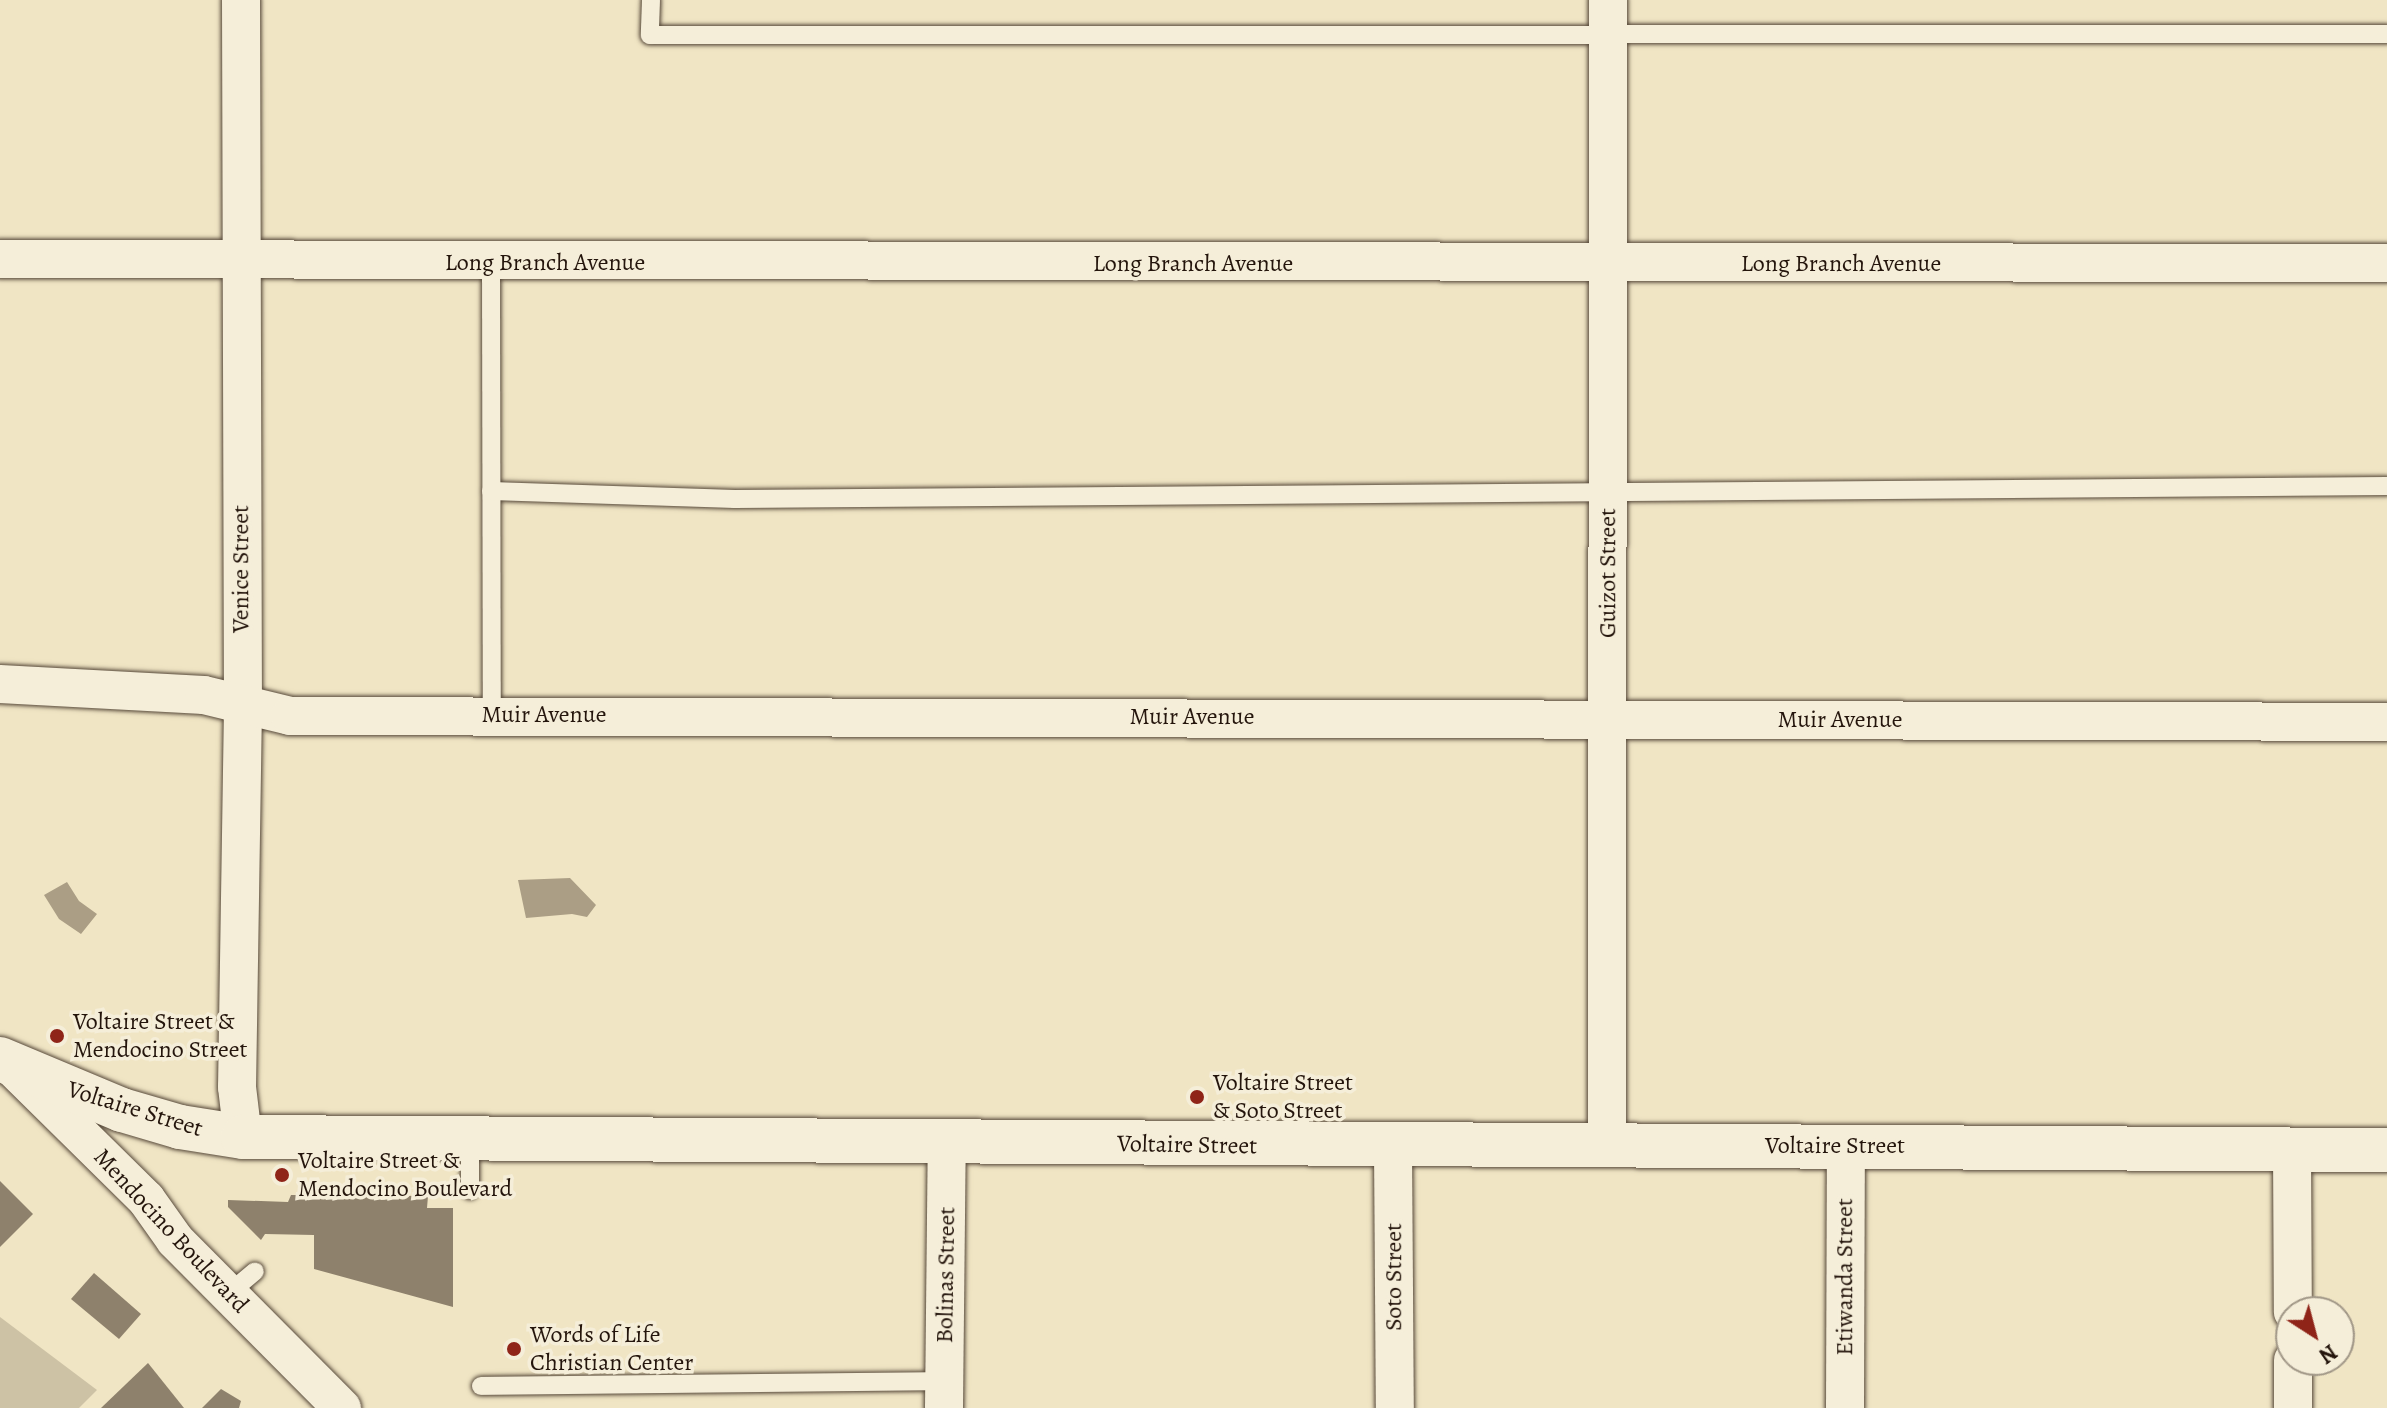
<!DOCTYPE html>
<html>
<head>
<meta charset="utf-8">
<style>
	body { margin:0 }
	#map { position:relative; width:2387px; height:1408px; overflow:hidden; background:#f0e5c4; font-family:Alegreya,serif }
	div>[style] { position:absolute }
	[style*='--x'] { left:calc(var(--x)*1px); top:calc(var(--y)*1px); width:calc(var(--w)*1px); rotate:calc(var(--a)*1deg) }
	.green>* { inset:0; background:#cdc2a5 }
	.water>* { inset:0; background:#ab9e85 }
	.building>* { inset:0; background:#8e816c }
	.roads { filter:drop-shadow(0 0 2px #57493a) drop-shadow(0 0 2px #57493a) }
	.lane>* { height:18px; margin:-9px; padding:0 9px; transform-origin:9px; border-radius:9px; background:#f5eed9 }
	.street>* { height:38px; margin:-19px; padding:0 19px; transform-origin:19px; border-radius:19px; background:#f5eed9 }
	.secondary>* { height:44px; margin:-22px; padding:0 22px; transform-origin:22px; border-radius:22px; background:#f5eed9 }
	.dots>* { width:22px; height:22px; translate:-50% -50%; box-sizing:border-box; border:4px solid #f5eed9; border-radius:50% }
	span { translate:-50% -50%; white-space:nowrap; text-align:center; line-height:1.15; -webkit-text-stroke:7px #f5eed9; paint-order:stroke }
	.street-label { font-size:24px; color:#24150c }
	.poi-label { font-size:24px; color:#24150c }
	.left { translate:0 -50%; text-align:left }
	.north { position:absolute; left:2275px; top:1296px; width:80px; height:80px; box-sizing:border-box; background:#f5eed9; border:2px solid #a19787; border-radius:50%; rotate:144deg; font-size:22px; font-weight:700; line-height:32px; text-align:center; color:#24150c }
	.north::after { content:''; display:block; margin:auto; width:28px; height:36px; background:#8f2418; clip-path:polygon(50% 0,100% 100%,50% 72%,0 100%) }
</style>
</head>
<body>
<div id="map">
	<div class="green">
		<i style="clip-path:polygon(0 1317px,97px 1390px,79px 1408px,0 1408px)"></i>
	</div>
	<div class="water">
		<i style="clip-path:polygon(570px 878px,596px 905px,587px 917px,572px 914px,526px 918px,518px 880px)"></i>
		<i style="clip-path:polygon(67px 882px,79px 901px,97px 914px,81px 934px,59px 919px,44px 895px)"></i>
	</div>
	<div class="building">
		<i style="clip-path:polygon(0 1181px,33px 1214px,0 1247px)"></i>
		<i style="clip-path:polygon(291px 1195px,428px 1196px,427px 1208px,453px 1208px,453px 1307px,314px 1269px,314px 1235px,265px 1234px,261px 1240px,228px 1207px,228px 1200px,288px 1202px)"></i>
		<i style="clip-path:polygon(94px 1273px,141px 1314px,119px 1339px,71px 1299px)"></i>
		<i style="clip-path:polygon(148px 1363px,184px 1408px,101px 1408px)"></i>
		<i style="clip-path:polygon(221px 1389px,241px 1401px,239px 1408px,202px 1408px)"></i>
	</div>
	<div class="roads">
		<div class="lane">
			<i style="--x:651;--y:0;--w:35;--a:92"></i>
			<i style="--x:650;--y:35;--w:1737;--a:-0.03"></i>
			<i style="--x:491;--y:262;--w:453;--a:89.9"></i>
			<i style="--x:491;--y:491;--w:244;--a:1.9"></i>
			<i style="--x:735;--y:499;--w:1652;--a:-0.45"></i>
			<i style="--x:470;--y:1138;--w:52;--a:90"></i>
			<i style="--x:228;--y:1294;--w:35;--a:-40"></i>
			<i style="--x:481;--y:1386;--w:463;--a:-0.6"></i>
		</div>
		<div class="street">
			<i style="--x:241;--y:0;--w:707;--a:89.84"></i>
			<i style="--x:243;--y:707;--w:380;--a:90.9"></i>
			<i style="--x:237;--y:1087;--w:50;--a:83.2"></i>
			<i style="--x:0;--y:259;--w:2387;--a:0.1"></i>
			<i style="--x:0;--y:684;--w:204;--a:3.1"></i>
			<i style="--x:204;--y:695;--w:89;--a:13.7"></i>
			<i style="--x:290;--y:716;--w:2097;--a:0.16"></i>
			<i style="--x:13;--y:1068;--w:187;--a:44.6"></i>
			<i style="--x:146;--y:1199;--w:50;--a:54.7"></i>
			<i style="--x:175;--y:1240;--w:237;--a:45.2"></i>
			<i style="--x:1607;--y:1146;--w:1146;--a:-89.95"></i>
			<i style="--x:1393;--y:1147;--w:261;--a:89.6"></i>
			<i style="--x:2292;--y:1148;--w:164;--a:89.7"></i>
			<i style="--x:2293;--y:1360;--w:48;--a:90"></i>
			<i style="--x:944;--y:1408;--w:267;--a:-89.4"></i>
			<i style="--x:1845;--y:1408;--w:262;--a:-89.8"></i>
		</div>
		<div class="secondary">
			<i style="--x:0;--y:1059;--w:132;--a:22.7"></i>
			<i style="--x:122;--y:1110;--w:60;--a:16.3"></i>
			<i style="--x:180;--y:1127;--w:64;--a:9"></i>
			<i style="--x:243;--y:1137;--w:2144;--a:0.35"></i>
		</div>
	</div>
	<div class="dots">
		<i style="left:57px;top:1036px;background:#8f2418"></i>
		<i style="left:1197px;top:1097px;background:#8f2418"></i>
		<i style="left:282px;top:1175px;background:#8f2418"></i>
		<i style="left:514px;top:1349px;background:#8f2418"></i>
	</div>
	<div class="street-label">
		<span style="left:545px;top:263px">Long Branch Avenue</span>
		<span style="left:1193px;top:264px">Long Branch Avenue</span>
		<span style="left:1841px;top:264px">Long Branch Avenue</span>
		<span style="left:241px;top:569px;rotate:-90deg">Venice Street</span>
		<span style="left:1608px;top:573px;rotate:-90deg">Guizot Street</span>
		<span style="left:544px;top:715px">Muir Avenue</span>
		<span style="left:1192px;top:717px">Muir Avenue</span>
		<span style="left:1840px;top:720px">Muir Avenue</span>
		<span style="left:135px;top:1109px;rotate:17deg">Voltaire Street</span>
		<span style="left:1187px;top:1145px;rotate:1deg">Voltaire Street</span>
		<span style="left:1835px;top:1146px">Voltaire Street</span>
		<span style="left:171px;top:1231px;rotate:47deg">Mendocino Boulevard</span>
		<span style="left:946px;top:1275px;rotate:-89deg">Bolinas Street</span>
		<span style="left:1394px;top:1277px;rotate:-90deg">Soto Street</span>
		<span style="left:1845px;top:1277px;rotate:-90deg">Etiwanda Street</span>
	</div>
	<div class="poi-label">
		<span class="left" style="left:73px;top:1036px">Voltaire Street &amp;<br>Mendocino Street</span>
		<span class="left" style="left:1213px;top:1097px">Voltaire Street<br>&amp; Soto Street</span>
		<span class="left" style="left:298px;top:1175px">Voltaire Street &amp;<br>Mendocino Boulevard</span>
		<span class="left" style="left:530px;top:1349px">Words of Life<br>Christian Center</span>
	</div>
	<div class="north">N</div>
</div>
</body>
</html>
